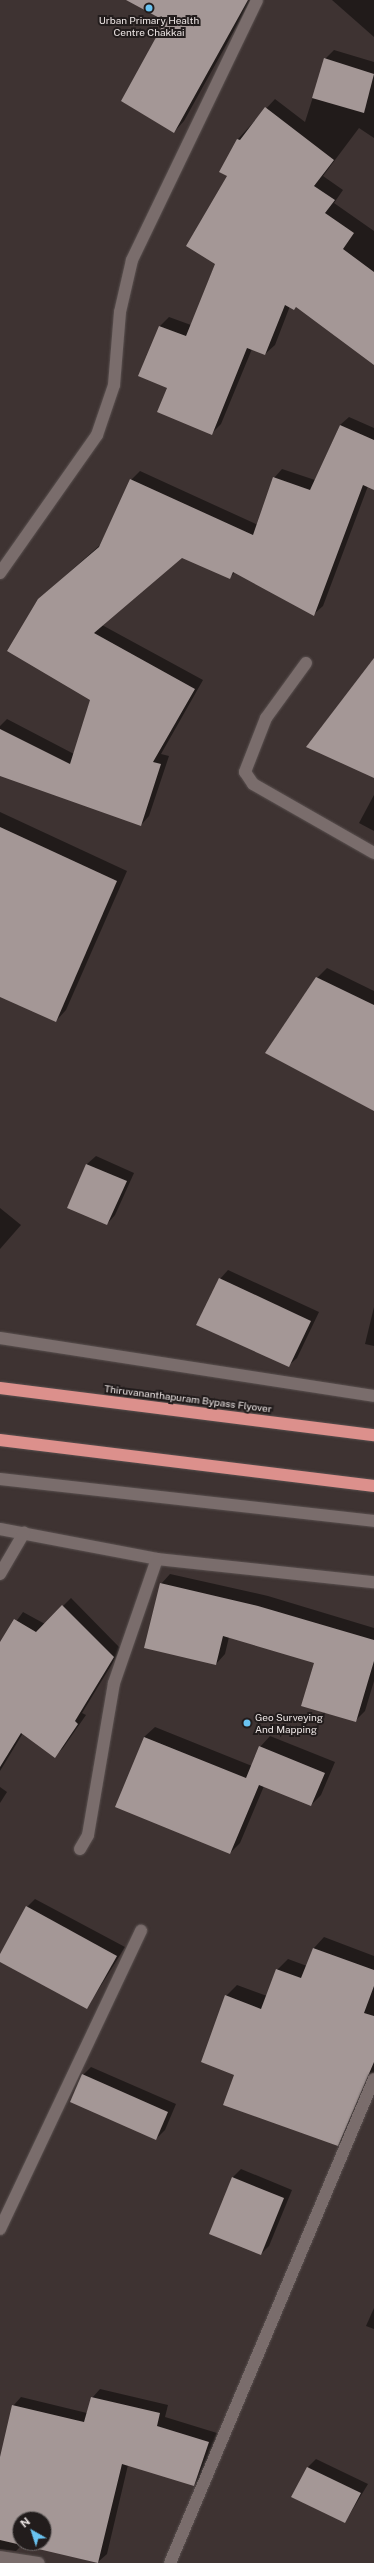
<!DOCTYPE html>
<html>
<head>
<meta charset="utf-8">
<style>
	body { margin:0 }
	#map { position:relative; width:374px; height:2563px; overflow:hidden; background:#3e3332; font-family:"Public Sans",sans-serif }
	div>[style] { position:absolute }
	[style*='--x'] { left:calc(var(--x)*1px); top:calc(var(--y)*1px); width:calc(var(--w)*1px); rotate:calc(var(--a)*1deg) }
	.shadow>* { inset:0; background:#0007 }
	.building>* { inset:0; background:#a49796 }
	.roads { filter:drop-shadow(0 0 1px #59504f) drop-shadow(0 0 1px #59504f) }
	.minor>* { height:12px; margin:-6px; padding:0 6px; transform-origin:6px; border-radius:6px; background:#7a6d6c }
	.highway>* { height:12px; margin:-6px; padding:0 6px; transform-origin:6px; border-radius:6px; background:#dc908c }
	.dots>* { width:11px; height:11px; translate:-50% -50%; box-sizing:border-box; border:2px solid #221c1c; border-radius:50% }
	span { translate:-50% -50%; white-space:nowrap; text-align:center; line-height:1.15; -webkit-text-stroke:4px #221c1c; paint-order:stroke }
	.poi-label { font-size:10px; color:#ede6e5 }
	.left { translate:0 -50%; text-align:left }
	.street-label { font-size:10px; color:#ede6e5 }
	.north { position:absolute; left:12px; top:2511px; width:40px; height:40px; box-sizing:border-box; background:#221c1c; border:1px solid #736d6c; border-radius:50%; rotate:321deg; font-size:11px; font-weight:700; line-height:16px; text-align:center; color:#ede6e5 }
	.north::after { content:''; display:block; margin:auto; width:14px; height:18px; background:#6ac3f1; clip-path:polygon(50% 0,100% 100%,50% 72%,0 100%) }
</style>
</head>
<body>
<div id="map">
	<div class="shadow">
		<i style="clip-path:polygon(128px 0,251px 0,184px 121px,174px 132px,166px 21px)"></i>
		<i style="clip-path:polygon(332px 0,374px 0,374px 37px)"></i>
		<i style="clip-path:polygon(334px 50px,374px 62px,374px 138px,359px 128px,323px 176px,343px 190px,334px 203px,374px 231px,374px 362px,297px 306px,294px 309px,290px 306px,275px 345px,265px 354px,252px 349px,221px 424px,212px 433px,169px 387px,160px 326px,169px 317px,191px 325px,217px 263px,228px 176px,238px 139px,275px 99px,305px 122px,325px 59px)"></i>
		<i style="clip-path:polygon(349px 417px,374px 428px,374px 483px,368px 486px,323px 606px,314px 614px,235px 572px,229px 578px,182px 556px,102px 625px,203px 680px,161px 754px,169px 756px,149px 816px,141px 825px,0 775px,0 726px,7px 719px,74px 754px,91px 699px,39px 599px,100px 545px,131px 480px,140px 471px,258px 525px,274px 478px,282px 469px,315px 480px,340px 425px)"></i>
		<i style="clip-path:polygon(374px 795px,374px 831px,359px 823px)"></i>
		<i style="clip-path:polygon(0 812px,127px 871px,66px 1010px,56px 1021px,0 996px)"></i>
		<i style="clip-path:polygon(327px 968px,374px 991px,374px 1109px,317px 978px)"></i>
		<i style="clip-path:polygon(96px 1156px,134px 1173px,115px 1215px,107px 1224px,69px 1207px,87px 1164px)"></i>
		<i style="clip-path:polygon(0 1208px,21px 1225px,0 1249px)"></i>
		<i style="clip-path:polygon(228px 1270px,319px 1312px,297px 1358px,288px 1366px,220px 1279px)"></i>
		<i style="clip-path:polygon(374px 1307px,374px 1346px,365px 1344px)"></i>
		<i style="clip-path:polygon(170px 1574px,268px 1596px,374px 1628px,374px 1681px,365px 1711px,356px 1720px,315px 1662px,229px 1637px,225px 1654px,216px 1664px,161px 1584px)"></i>
		<i style="clip-path:polygon(71px 1598px,121px 1649px,82px 1713px,86px 1715px,63px 1748px,55px 1756px,23px 1733px,0 1771px,0 1644px,23px 1612px,45px 1624px)"></i>
		<i style="clip-path:polygon(155px 1727px,252px 1766px,260px 1747px,270px 1736px,335px 1762px,321px 1795px,311px 1805px,264px 1786px,240px 1843px,230px 1853px,144px 1737px)"></i>
		<i style="clip-path:polygon(0 1787px,7px 1792px,0 1803px)"></i>
		<i style="clip-path:polygon(35px 1899px,125px 1947px,87px 2008px,0 1961px,27px 1907px)"></i>
		<i style="clip-path:polygon(324px 1937px,374px 1956px,374px 2072px,348px 2133px,338px 2144px,236px 2074px,226px 1996px,237px 1985px,267px 1996px,277px 1970px,288px 1959px,307px 1966px,314px 1948px)"></i>
		<i style="clip-path:polygon(91px 2067px,176px 2104px,165px 2130px,156px 2139px,83px 2075px)"></i>
		<i style="clip-path:polygon(241px 2169px,292px 2190px,269px 2246px,261px 2254px,232px 2178px)"></i>
		<i style="clip-path:polygon(374px 2308px,374px 2329px,366px 2326px)"></i>
		<i style="clip-path:polygon(evenodd,100px 2389px,168px 2405px,165px 2417px,217px 2433px,203px 2476px,194px 2485px,128px 2465px,107px 2554px,98px 2562px,23px 2544px,16px 2551px,0 2549px,0 2461px,13px 2406px,21px 2397px,87px 2413px,92px 2398px,100px 2389px,20px 2519px,44px 2519px,44px 2543px,20px 2543px,20px 2519px)"></i>
		<i style="clip-path:polygon(316px 2459px,368px 2484px,345px 2522px,308px 2467px)"></i>
	</div>
	<div class="building">
		<i style="clip-path:polygon(126px 0,248px 0,174px 133px,121px 101px,165px 21px)"></i>
		<i style="clip-path:polygon(324px 58px,374px 74px,364px 113px,312px 98px)"></i>
		<i style="clip-path:polygon(265px 107px,334px 160px,314px 186px,335px 200px,325px 213px,354px 233px,343px 249px,374px 272px,374px 365px,296px 307px,294px 310px,285px 305px,265px 355px,247px 348px,212px 435px,157px 412px,167px 388px,138px 376px,159px 326px,186px 336px,215px 264px,186px 246px,227px 176px,219px 172px,237px 139px,240px 140px)"></i>
		<i style="clip-path:polygon(340px 425px,374px 440px,374px 490px,363px 485px,314px 616px,233px 572px,230px 579px,182px 558px,94px 633px,195px 689px,153px 762px,161px 764px,141px 826px,0 776px,0 729px,70px 764px,90px 700px,7px 651px,38px 599px,99px 547px,130px 479px,253px 535px,273px 477px,310px 490px)"></i>
		<i style="clip-path:polygon(374px 658px,374px 778px,306px 747px)"></i>
		<i style="clip-path:polygon(0 827px,117px 881px,56px 1022px,0 997px)"></i>
		<i style="clip-path:polygon(316px 977px,374px 1005px,374px 1111px,265px 1053px)"></i>
		<i style="clip-path:polygon(86px 1164px,127px 1181px,107px 1225px,67px 1208px)"></i>
		<i style="clip-path:polygon(219px 1278px,311px 1321px,289px 1367px,196px 1325px)"></i>
		<i style="clip-path:polygon(160px 1583px,258px 1606px,374px 1640px,374px 1661px,356px 1722px,301px 1706px,314px 1663px,223px 1636px,216px 1665px,144px 1648px)"></i>
		<i style="clip-path:polygon(62px 1605px,114px 1657px,75px 1721px,78px 1724px,55px 1758px,21px 1733px,0 1767px,0 1642px,14px 1619px,36px 1632px)"></i>
		<i style="clip-path:polygon(144px 1737px,246px 1778px,259px 1746px,325px 1773px,311px 1806px,259px 1785px,230px 1854px,115px 1807px)"></i>
		<i style="clip-path:polygon(26px 1906px,117px 1956px,87px 2009px,0 1962px,0 1954px)"></i>
		<i style="clip-path:polygon(313px 1948px,374px 1970px,374px 1986px,364px 2013px,374px 2016px,374px 2062px,338px 2146px,223px 2105px,234px 2075px,201px 2062px,225px 1995px,261px 2009px,276px 1969px,301px 1978px)"></i>
		<i style="clip-path:polygon(82px 2074px,168px 2112px,156px 2140px,70px 2102px)"></i>
		<i style="clip-path:polygon(232px 2177px,284px 2198px,261px 2255px,209px 2234px)"></i>
		<i style="clip-path:polygon(evenodd,91px 2397px,160px 2413px,157px 2426px,209px 2442px,194px 2486px,122px 2464px,98px 2563px,0 2540px,0 2457px,12px 2405px,84px 2422px,91px 2397px,20px 2519px,44px 2519px,44px 2543px,20px 2543px,20px 2519px)"></i>
		<i style="clip-path:polygon(307px 2467px,361px 2493px,345px 2523px,291px 2497px)"></i>
	</div>
	<div class="roads">
		<div class="minor">
			<i style="--x:0;--y:573;--w:169;--a:-54.9"></i>
			<i style="--x:97;--y:435;--w:53;--a:-71.2"></i>
			<i style="--x:114;--y:385;--w:73;--a:-85.3"></i>
			<i style="--x:120;--y:312;--w:53;--a:-77"></i>
			<i style="--x:132;--y:260;--w:288;--a:-64.3"></i>
			<i style="--x:306;--y:663;--w:68;--a:126"></i>
			<i style="--x:266;--y:718;--w:58;--a:111.3"></i>
			<i style="--x:245;--y:772;--w:14;--a:56"></i>
			<i style="--x:253;--y:784;--w:139;--a:29.7"></i>
			<i style="--x:0;--y:1338;--w:378;--a:8.8"></i>
			<i style="--x:0;--y:1479;--w:376;--a:6.4"></i>
			<i style="--x:0;--y:1529;--w:160;--a:10.8"></i>
			<i style="--x:157;--y:1559;--w:218;--a:6.1"></i>
			<i style="--x:0;--y:1574;--w:48;--a:-59.7"></i>
			<i style="--x:80;--y:1849;--w:16;--a:-60"></i>
			<i style="--x:88;--y:1835;--w:154;--a:-80.3"></i>
			<i style="--x:114;--y:1683;--w:131;--a:-70.9"></i>
			<i style="--x:0;--y:2229;--w:330;--a:-64.7"></i>
			<i style="--x:0;--y:2557;--w:39;--a:9"></i>
			<i style="--x:170;--y:2563;--w:525;--a:-67.15"></i>
		</div>
		<div class="highway">
			<i style="--x:0;--y:1388;--w:377;--a:7.2"></i>
			<i style="--x:0;--y:1440;--w:377;--a:7"></i>
		</div>
	</div>
	<div class="dots">
		<i style="left:149px;top:8px;background:#6ac3f1"></i>
		<i style="left:247px;top:1723px;background:#6ac3f1"></i>
	</div>
	<div class="poi-label">
		<span style="left:149px;top:26px">Urban Primary Health<br>Centre Chakkai</span>
		<span class="left" style="left:255px;top:1723px">Geo Surveying<br>And Mapping</span>
	</div>
	<div class="street-label">
		<span style="left:188px;top:1399px;rotate:7deg">Thiruvananthapuram Bypass Flyover</span>
	</div>
	<div class="north">N</div>
</div>
</body>
</html>
